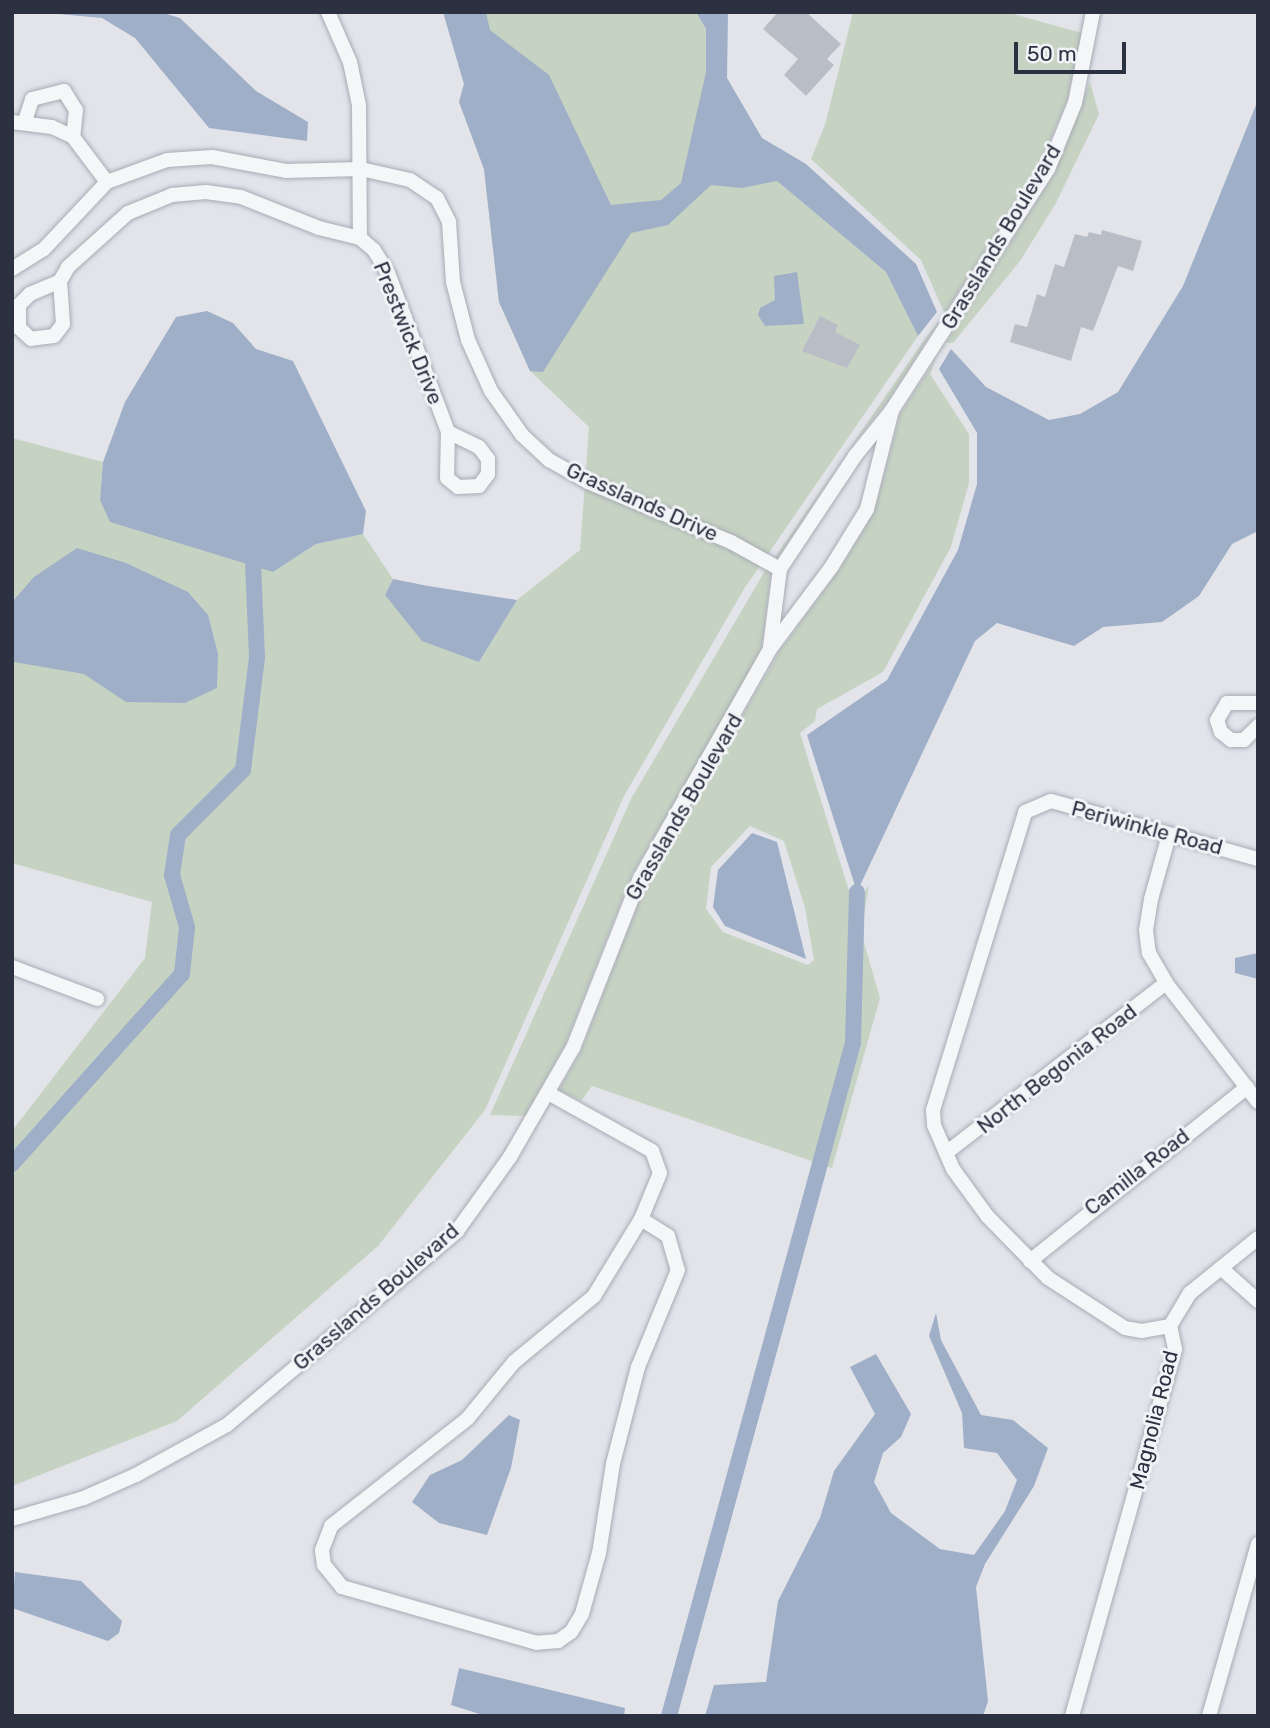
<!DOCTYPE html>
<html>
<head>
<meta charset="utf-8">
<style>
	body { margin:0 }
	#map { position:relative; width:1270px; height:1728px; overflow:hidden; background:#e2e4ea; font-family:Rubik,sans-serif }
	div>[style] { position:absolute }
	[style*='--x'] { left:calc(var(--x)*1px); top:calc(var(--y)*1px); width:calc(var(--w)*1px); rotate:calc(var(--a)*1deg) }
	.green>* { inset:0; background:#c6d3c3 }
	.water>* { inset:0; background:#9fafc8 }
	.canal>* { height:16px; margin:-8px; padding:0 8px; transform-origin:8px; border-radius:8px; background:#9fafc8 }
	.building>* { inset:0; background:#b9bdc6 }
	.roads { filter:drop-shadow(0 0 2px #a7abb4) drop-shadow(0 0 2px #a7abb4) }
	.minor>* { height:14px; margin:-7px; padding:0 7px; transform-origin:7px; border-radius:7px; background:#f5f6f8 }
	span { translate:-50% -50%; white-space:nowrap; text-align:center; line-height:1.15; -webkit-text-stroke:6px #f2f3f7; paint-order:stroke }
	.street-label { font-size:21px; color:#2b3141 }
	.frame { position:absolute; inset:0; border:14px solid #2b3141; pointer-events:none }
	.scale { position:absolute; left:1014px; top:42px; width:112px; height:32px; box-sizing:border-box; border:4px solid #2b3141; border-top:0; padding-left:9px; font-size:21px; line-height:24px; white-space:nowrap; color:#2b3141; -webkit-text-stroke:5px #f2f3f7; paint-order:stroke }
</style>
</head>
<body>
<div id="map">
	<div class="green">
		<i style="clip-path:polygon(443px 12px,696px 12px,706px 29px,706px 72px,777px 181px,886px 272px,918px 336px,744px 589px,624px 796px,485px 1110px,378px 1246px,177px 1421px,12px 1486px,12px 1131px,145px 958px,152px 902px,12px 863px,12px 438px,103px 462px,100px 500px,273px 572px,316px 544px,363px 534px,393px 579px,385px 595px,479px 662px,517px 600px,580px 550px,589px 427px,530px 371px,499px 302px,484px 169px,459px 102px,464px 84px)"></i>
		<i style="clip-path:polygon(853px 12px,1006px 12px,1082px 33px,1067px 100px,1040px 165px,888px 401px,847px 452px,778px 558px,775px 557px,924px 340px,943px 316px,944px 312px,921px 260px,811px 159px,825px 125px)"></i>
		<i style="clip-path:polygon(1090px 82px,1099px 114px,1056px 203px,1020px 261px,953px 343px,946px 343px,1055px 173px)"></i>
		<i style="clip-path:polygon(evenodd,936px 359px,930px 374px,969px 434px,969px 483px,951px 547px,883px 672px,817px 709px,815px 721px,800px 733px,850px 894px,861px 898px,869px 885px,861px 932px,880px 998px,832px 1168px,592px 1086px,581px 1101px,559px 1090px,581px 1051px,647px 881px,779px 652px,839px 570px,874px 513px,900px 414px,936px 359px,750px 826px,784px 841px,805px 908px,814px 960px,808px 965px,723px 932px,706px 909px,711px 867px,750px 826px)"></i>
		<i style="clip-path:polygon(766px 569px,771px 573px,762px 646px,731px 707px,632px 874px,565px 1045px,525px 1116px,490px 1115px,631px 799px)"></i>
	</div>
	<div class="water">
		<i style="clip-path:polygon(37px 12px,160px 12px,180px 18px,256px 91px,308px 122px,307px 141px,209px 128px,135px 38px,102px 18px)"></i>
		<i style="clip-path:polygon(443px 12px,486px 12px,490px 30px,549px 75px,611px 205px,661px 200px,681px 183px,706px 72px,706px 29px,696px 12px,728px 12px,727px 78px,762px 138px,806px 164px,916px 264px,937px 312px,918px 336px,886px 272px,777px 181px,742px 188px,711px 185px,668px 225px,631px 233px,543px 372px,530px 371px,499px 302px,484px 169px,459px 102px,464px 84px)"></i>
		<i style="clip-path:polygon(1258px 100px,1258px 531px,1232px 544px,1199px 596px,1162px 622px,1103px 627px,1074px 646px,997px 623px,975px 641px,857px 892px,807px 735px,887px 680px,958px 550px,977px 484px,977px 433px,939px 369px,951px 349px,986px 387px,1049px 420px,1080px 414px,1118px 392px,1183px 286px)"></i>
		<i style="clip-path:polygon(797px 272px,804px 324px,765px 326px,758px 315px,760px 308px,775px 300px,774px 276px)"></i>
		<i style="clip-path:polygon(207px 311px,233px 323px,256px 349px,293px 361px,366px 511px,363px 534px,316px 544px,273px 572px,110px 522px,100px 500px,103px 462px,125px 402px,176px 317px)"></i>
		<i style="clip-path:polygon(77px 548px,126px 563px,188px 592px,208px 615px,218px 654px,217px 688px,185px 703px,126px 702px,84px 674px,14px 662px,12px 602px,34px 577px)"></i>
		<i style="clip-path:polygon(393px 579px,428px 586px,517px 600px,479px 662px,422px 641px,385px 595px)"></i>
		<i style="clip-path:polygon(752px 833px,777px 842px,806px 959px,725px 926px,713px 907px,718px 870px)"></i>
		<i style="clip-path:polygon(1258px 953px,1258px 979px,1235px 973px,1235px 958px)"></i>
		<i style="clip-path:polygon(936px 1313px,941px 1340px,981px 1415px,1013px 1420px,1048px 1448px,1034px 1486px,985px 1564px,976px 1587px,988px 1701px,983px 1716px,705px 1716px,714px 1685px,766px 1682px,778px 1601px,820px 1518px,834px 1471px,875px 1414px,850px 1367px,876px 1354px,911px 1414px,901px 1437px,883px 1453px,874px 1482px,891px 1513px,940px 1549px,974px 1555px,1005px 1511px,1017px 1480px,997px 1453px,964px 1448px,962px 1413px,929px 1336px)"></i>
		<i style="clip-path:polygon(509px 1415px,520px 1420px,511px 1468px,487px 1535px,439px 1523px,412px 1502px,430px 1475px,462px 1460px)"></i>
		<i style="clip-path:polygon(15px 1572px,81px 1581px,122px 1621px,119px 1633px,108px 1641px,12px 1608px)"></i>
		<i style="clip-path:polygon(459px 1668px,625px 1708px,624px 1716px,486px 1716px,451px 1705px)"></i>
	</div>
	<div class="canal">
		<i style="--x:12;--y:1164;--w:255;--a:-48.2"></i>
		<i style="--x:182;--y:974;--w:47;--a:-83.9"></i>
		<i style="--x:187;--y:927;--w:54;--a:-106.1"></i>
		<i style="--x:172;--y:875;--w:40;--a:-81.5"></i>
		<i style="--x:178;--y:835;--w:92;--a:-45"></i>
		<i style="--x:243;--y:770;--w:114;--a:-82.9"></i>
		<i style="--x:257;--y:657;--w:94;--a:-92.4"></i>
		<i style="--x:669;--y:1716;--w:698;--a:-74.71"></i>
		<i style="--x:853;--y:1043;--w:151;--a:-88.5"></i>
	</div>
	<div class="building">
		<i style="clip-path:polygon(778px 12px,806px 12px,841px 44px,827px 59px,834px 65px,806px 96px,784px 75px,798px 59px,763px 29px)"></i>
		<i style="clip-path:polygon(1102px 230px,1142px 241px,1133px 271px,1118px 266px,1093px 331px,1081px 327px,1071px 361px,1010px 342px,1015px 324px,1027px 327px,1037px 294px,1045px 297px,1055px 264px,1064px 267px,1075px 234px,1087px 237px,1089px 232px,1101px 235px)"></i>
		<i style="clip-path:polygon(820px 316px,838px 325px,835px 332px,860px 345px,847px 368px,802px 351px)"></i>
	</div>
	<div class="roads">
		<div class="minor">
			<i style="--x:328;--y:12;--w:55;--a:66.3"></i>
			<i style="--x:350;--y:62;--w:44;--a:78.2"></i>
			<i style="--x:359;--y:105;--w:133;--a:89.6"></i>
			<i style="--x:25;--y:121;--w:23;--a:-72"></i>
			<i style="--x:32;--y:99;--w:33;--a:-14"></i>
			<i style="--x:64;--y:91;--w:22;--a:58"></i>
			<i style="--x:76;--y:110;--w:27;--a:96"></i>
			<i style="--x:12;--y:122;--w:40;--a:7.1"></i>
			<i style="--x:52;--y:127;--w:23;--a:25"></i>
			<i style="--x:73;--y:137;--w:56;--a:52.9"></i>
			<i style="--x:12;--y:269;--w:36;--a:-32"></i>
			<i style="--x:43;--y:250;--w:93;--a:-46.7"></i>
			<i style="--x:107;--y:182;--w:64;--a:-20.1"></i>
			<i style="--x:167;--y:160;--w:45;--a:-3.8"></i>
			<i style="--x:212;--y:157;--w:75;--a:10.7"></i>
			<i style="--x:286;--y:171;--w:75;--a:-1.5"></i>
			<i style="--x:361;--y:169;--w:50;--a:12.7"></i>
			<i style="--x:410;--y:180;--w:32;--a:34"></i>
			<i style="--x:437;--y:198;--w:27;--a:63"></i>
			<i style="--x:449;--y:222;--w:60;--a:86.2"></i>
			<i style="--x:453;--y:282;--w:60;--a:75.5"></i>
			<i style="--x:468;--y:340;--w:56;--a:65.7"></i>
			<i style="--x:491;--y:391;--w:54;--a:54.8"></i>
			<i style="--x:522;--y:435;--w:37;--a:43"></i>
			<i style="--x:549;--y:460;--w:45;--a:29.4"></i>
			<i style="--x:588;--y:482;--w:155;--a:22.8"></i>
			<i style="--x:731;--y:542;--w:56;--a:28.9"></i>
			<i style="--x:60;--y:281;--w:16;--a:-60"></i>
			<i style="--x:68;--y:267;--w:81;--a:-42"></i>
			<i style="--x:128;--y:213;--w:48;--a:-22.2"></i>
			<i style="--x:172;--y:195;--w:34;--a:-5"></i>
			<i style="--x:206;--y:192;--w:35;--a:8"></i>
			<i style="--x:241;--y:197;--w:84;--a:21.7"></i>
			<i style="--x:319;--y:228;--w:42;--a:13.7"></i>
			<i style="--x:360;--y:238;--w:18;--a:41"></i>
			<i style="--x:374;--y:250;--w:27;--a:59"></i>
			<i style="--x:388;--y:273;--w:170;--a:69.3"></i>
			<i style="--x:60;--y:281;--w:43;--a:86"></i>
			<i style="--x:63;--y:324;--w:15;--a:127"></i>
			<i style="--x:54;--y:336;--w:23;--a:173"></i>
			<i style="--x:31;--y:339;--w:16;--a:-137"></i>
			<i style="--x:19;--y:328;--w:23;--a:-90"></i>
			<i style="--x:19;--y:305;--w:16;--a:-45"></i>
			<i style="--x:30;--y:294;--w:33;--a:-23"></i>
			<i style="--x:448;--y:432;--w:34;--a:26"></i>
			<i style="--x:479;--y:447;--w:15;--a:53"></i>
			<i style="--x:488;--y:459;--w:15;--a:90"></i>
			<i style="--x:488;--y:474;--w:15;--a:127"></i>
			<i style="--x:479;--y:486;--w:21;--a:177"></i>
			<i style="--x:458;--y:487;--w:14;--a:-141"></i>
			<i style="--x:447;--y:478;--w:46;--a:-88.8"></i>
			<i style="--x:770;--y:647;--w:79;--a:-82.7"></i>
			<i style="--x:780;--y:569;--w:136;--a:-56.4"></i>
			<i style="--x:855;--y:456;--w:59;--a:-51.2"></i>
			<i style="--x:892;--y:410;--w:287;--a:-57.1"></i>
			<i style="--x:1048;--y:169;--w:71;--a:-67.8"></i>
			<i style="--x:1075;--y:103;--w:93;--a:-78.8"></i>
			<i style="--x:1258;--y:703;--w:31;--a:180"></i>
			<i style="--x:1227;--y:703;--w:20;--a:120"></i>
			<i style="--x:1217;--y:720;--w:13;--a:72"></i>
			<i style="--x:1221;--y:732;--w:13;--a:39"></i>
			<i style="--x:1231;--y:740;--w:13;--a:0"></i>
			<i style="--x:1244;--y:740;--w:20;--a:-45"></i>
			<i style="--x:1169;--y:835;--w:66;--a:105.7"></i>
			<i style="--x:1151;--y:899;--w:31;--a:99"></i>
			<i style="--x:1146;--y:930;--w:23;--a:83"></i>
			<i style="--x:1149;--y:953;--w:34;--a:60"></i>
			<i style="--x:1166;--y:983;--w:150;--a:52.3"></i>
			<i style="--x:12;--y:967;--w:91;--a:20.6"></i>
			<i style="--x:548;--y:1093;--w:119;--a:29.1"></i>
			<i style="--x:652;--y:1151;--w:23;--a:70"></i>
			<i style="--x:660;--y:1173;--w:50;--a:112.4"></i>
			<i style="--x:946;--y:1153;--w:278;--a:-37.7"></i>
			<i style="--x:641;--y:1219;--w:32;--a:32"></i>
			<i style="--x:668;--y:1236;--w:35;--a:74"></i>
			<i style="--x:678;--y:1270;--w:105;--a:112.4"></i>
			<i style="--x:638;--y:1367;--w:100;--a:104.5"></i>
			<i style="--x:613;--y:1464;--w:90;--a:98.9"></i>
			<i style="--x:599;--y:1553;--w:63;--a:105.6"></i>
			<i style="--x:582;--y:1614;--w:21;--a:121"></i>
			<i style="--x:571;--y:1632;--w:16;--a:145"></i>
			<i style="--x:558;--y:1641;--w:21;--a:175"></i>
			<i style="--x:537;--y:1643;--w:203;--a:-164"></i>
			<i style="--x:342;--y:1587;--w:28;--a:-129"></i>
			<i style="--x:324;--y:1565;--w:15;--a:-98"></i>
			<i style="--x:322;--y:1550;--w:26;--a:-69"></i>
			<i style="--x:331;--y:1526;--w:174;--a:-38.2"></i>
			<i style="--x:468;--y:1418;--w:72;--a:-50.6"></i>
			<i style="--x:514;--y:1362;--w:104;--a:-39.5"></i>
			<i style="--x:594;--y:1296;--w:90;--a:-58.6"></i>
			<i style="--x:1030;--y:1261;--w:278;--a:-38.7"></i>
			<i style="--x:1221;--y:1268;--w:50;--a:41.7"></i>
			<i style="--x:1170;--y:1326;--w:28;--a:170"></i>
			<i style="--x:1142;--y:1331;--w:17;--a:-170"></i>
			<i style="--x:1125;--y:1328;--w:92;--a:-147"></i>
			<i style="--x:1048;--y:1278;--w:86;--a:-134.5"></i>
			<i style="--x:988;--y:1217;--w:59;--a:-126.1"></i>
			<i style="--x:953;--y:1169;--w:48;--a:-113.4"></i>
			<i style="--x:934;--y:1125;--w:15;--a:-94"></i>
			<i style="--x:933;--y:1110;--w:312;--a:-72.8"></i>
			<i style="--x:1025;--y:812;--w:28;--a:-23"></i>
			<i style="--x:1051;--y:801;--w:215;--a:15.7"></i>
			<i style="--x:1170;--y:1326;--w:39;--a:-59"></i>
			<i style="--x:1190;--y:1293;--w:87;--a:-39"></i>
			<i style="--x:12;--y:1519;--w:75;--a:-16.3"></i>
			<i style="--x:84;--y:1498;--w:57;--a:-23.9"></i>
			<i style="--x:136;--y:1475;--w:104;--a:-28.8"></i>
			<i style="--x:227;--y:1425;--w:301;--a:-40.1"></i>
			<i style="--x:457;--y:1231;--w:91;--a:-54.4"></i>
			<i style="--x:510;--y:1157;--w:126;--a:-60"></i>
			<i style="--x:573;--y:1048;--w:183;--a:-68.5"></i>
			<i style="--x:640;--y:878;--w:263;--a:-60.4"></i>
			<i style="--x:770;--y:649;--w:104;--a:-53.2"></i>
			<i style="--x:832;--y:566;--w:67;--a:-58.4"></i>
			<i style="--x:867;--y:509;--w:102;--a:-75.8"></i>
			<i style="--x:1072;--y:1716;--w:381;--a:-74.3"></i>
			<i style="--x:1175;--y:1349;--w:24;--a:-102"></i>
			<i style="--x:1209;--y:1716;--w:179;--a:-74.1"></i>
		</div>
	</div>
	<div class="street-label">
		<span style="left:1001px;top:237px;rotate:-59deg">Grasslands Boulevard</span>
		<span style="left:408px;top:333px;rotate:68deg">Prestwick Drive</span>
		<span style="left:642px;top:502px;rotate:24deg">Grasslands Drive</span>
		<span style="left:684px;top:807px;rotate:-60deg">Grasslands Boulevard</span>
		<span style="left:1147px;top:828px;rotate:15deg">Periwinkle Road</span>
		<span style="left:1057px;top:1069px;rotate:-38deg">North Begonia Road</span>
		<span style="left:1137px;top:1172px;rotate:-38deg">Camilla Road</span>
		<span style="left:376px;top:1297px;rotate:-41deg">Grasslands Boulevard</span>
		<span style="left:1154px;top:1420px;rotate:-76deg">Magnolia Road</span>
	</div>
	<div class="frame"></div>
	<div class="scale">50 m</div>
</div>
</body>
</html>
